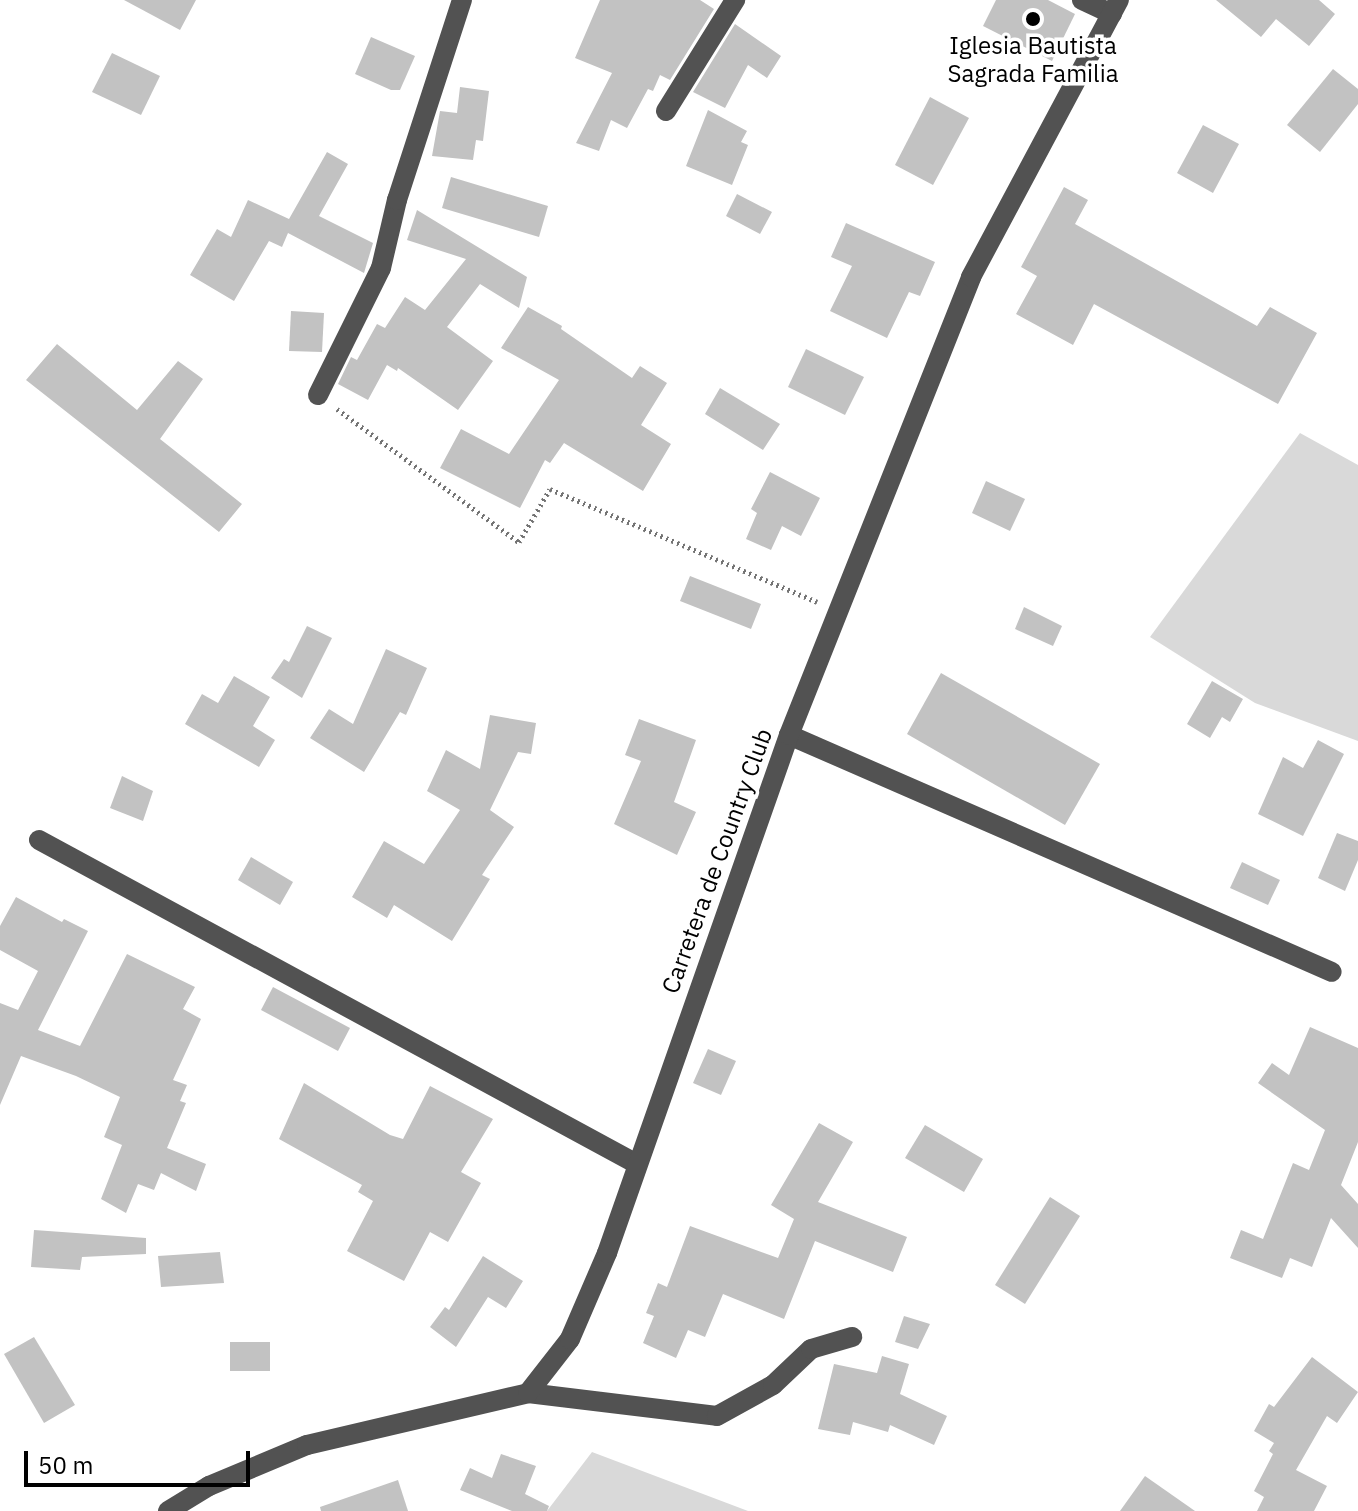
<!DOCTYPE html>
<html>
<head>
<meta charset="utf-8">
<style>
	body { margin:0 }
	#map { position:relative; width:1358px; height:1511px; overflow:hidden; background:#fff; font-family:"IBM Plex Sans",sans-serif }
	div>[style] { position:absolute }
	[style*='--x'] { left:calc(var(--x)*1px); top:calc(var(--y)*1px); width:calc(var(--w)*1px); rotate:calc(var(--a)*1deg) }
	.green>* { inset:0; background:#d9d9d9 }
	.building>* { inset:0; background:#c2c2c2 }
	.path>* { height:5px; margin-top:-2.5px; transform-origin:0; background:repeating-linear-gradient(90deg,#747474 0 2px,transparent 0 6px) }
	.minor>* { height:20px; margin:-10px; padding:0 10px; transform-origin:10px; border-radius:10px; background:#525252 }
	.dots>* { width:22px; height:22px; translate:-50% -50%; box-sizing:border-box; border:4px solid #fff; border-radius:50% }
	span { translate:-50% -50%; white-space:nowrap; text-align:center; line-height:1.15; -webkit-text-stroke:7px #fff; paint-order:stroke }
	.poi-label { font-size:24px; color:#000 }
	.street-label { font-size:24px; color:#000 }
	.scale { position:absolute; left:24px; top:1451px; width:226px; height:36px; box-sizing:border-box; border:4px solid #000; border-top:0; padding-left:10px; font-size:24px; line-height:28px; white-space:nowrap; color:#000; -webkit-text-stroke:6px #fff; paint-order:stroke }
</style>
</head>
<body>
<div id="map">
	<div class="green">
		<i style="clip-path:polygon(1300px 433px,1358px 465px,1358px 741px,1255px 703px,1150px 637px)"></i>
		<i style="clip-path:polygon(592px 1452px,748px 1511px,547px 1511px)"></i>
	</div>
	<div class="building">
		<i style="clip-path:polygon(124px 0,196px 0,180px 30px)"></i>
		<i style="clip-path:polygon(600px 0,700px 0,714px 9px,670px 80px,660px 75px,653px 91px,648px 89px,627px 128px,611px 120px,599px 151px,576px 143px,612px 73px,575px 58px)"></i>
		<i style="clip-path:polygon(996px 0,1048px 0,1075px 14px,1052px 61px,983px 26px)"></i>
		<i style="clip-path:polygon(1216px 0,1319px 0,1335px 14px,1309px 46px,1276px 19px,1261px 37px)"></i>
		<i style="clip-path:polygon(735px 24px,781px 56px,767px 78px,748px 65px,725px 108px,693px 92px)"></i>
		<i style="clip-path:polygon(371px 37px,415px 56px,400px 90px,391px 90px,355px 74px)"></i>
		<i style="clip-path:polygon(112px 53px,160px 76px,141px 115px,92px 92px)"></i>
		<i style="clip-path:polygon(1333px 69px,1358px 89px,1358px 104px,1320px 152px,1287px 125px)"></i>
		<i style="clip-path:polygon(460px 87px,489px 91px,483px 141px,476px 140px,473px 160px,432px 156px,440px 111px,457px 113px)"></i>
		<i style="clip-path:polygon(930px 97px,969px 118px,933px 185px,895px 165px)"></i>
		<i style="clip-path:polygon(708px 110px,747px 131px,741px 142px,748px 145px,732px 185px,686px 166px)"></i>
		<i style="clip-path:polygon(1203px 125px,1239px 144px,1213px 193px,1177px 173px)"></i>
		<i style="clip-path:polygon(327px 152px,348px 164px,319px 216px,373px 243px,364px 273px,288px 233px,282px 247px,269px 241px,234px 301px,190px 275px,217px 229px,231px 237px,248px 200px,289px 219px)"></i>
		<i style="clip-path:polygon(451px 177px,548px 206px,539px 237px,442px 208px)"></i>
		<i style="clip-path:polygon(1064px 187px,1088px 200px,1075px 224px,1257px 326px,1270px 307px,1317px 333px,1278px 404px,1094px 304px,1073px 345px,1016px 314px,1037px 276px,1021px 267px)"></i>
		<i style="clip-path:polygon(737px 194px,772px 212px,760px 234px,726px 216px)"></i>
		<i style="clip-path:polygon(417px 210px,527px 277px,519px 308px,480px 284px,447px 327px,493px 361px,458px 410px,398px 368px,397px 371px,387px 365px,368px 400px,338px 384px,351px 357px,357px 360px,377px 324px,385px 328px,405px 297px,425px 310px,466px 259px,407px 240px)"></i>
		<i style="clip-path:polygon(846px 223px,935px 262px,920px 296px,909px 292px,887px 338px,830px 311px,852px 266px,831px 257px)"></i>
		<i style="clip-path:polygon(528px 307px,562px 326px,561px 329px,632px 378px,640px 366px,667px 383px,641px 425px,671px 444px,643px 491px,564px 443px,550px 463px,545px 460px,520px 508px,440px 468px,461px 429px,509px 454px,559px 380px,501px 348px)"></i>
		<i style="clip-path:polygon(291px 311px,324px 313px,322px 352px,289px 351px)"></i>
		<i style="clip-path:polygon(57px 344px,137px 410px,178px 361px,203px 379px,160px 439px,242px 504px,219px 532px,26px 380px)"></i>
		<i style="clip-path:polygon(806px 349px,864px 377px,845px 415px,788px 387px)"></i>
		<i style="clip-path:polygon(720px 388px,780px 424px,763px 450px,705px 414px)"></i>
		<i style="clip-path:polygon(770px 472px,820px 498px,801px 536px,782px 526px,771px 550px,746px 539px,757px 513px,751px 509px)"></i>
		<i style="clip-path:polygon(986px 481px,1025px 499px,1010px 531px,972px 513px)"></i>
		<i style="clip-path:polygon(690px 576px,761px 604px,751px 629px,680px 601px)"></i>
		<i style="clip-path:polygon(1024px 607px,1062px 626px,1053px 646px,1015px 629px)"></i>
		<i style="clip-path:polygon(307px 626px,332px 638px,302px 698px,271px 678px,284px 659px,289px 662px)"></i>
		<i style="clip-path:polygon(386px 649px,427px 668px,406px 715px,400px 712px,364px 772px,310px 738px,329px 709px,353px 724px)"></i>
		<i style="clip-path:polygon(941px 673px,1100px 764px,1065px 825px,907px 734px)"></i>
		<i style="clip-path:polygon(234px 676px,270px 697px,253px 726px,275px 740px,259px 767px,185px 724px,202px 694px,218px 703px)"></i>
		<i style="clip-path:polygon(1212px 681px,1243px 699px,1230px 722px,1222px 717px,1210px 738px,1187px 724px)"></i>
		<i style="clip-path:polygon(490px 715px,536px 723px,531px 754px,518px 752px,490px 810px,514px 827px,482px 875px,490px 879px,452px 941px,394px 905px,387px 918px,352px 897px,384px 841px,424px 864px,460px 810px,427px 791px,446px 750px,480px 769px)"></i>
		<i style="clip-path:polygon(639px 719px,696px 740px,674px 802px,696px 812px,677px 855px,614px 824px,641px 761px,625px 755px)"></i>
		<i style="clip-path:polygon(1318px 740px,1344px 754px,1303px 836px,1258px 814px,1283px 757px,1303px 768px)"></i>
		<i style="clip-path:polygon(122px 776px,153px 791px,143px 821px,110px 808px)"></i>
		<i style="clip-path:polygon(1337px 833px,1358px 841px,1358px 860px,1345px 891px,1318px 878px)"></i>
		<i style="clip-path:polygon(251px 857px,293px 882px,280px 905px,238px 880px)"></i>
		<i style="clip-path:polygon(1242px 862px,1280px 880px,1268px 905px,1230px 888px)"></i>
		<i style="clip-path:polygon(16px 897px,62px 922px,64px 919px,88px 931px,38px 1030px,80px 1046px,127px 954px,195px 987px,183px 1009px,201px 1019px,173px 1080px,187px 1085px,180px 1101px,186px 1103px,167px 1148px,206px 1164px,196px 1191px,161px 1173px,154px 1190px,138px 1184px,126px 1213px,101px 1199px,122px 1145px,104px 1137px,120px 1097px,76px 1076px,21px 1056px,0 1105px,0 1003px,18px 1010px,38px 971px,0 950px,0 926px)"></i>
		<i style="clip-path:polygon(273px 987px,350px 1028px,338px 1051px,261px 1010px)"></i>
		<i style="clip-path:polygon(1310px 1027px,1358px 1048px,1358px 1142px,1341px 1185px,1358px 1204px,1358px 1248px,1331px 1218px,1312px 1267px,1290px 1258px,1282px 1278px,1230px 1258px,1241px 1230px,1263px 1239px,1293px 1163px,1309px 1170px,1325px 1130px,1258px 1083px,1272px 1063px,1289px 1075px)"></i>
		<i style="clip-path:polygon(708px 1049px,736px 1061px,721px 1095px,693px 1083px)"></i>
		<i style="clip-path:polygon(304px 1083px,390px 1135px,403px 1139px,430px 1086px,493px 1119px,461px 1172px,481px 1183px,448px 1242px,430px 1232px,404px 1281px,347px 1251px,373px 1201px,358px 1192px,362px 1185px,279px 1139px)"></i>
		<i style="clip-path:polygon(819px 1123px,853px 1142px,818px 1202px,907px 1237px,893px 1272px,815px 1241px,784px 1319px,723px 1294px,705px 1337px,688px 1330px,676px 1358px,643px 1343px,654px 1316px,646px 1313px,658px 1283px,667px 1287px,690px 1226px,778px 1258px,794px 1219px,771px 1205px)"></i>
		<i style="clip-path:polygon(925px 1125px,983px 1159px,964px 1192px,905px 1158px)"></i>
		<i style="clip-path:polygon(1050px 1197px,1080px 1216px,1025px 1304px,995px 1285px)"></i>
		<i style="clip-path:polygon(34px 1230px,146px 1238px,146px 1254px,82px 1257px,80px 1270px,31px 1267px)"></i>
		<i style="clip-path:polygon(220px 1252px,224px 1283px,161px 1287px,158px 1256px)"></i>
		<i style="clip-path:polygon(483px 1256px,523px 1281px,506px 1308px,488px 1297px,456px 1347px,430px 1327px,445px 1307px,449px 1310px)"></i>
		<i style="clip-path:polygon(904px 1316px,930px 1324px,918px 1349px,895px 1342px)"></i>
		<i style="clip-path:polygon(34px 1337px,75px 1405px,44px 1423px,4px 1354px)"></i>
		<i style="clip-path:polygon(230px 1342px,270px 1342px,270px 1371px,230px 1371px)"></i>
		<i style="clip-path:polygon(882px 1356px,909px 1364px,900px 1394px,947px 1416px,934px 1445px,890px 1425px,888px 1432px,853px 1422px,850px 1435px,818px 1429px,834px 1364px,877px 1373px)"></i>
		<i style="clip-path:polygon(1312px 1357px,1358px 1392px,1337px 1423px,1327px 1416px,1296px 1470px,1327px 1486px,1314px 1511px,1257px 1511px,1264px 1497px,1254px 1491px,1273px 1454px,1269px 1451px,1274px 1443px,1254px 1431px,1269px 1404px,1274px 1407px)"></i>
		<i style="clip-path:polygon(501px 1454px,536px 1466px,525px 1494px,549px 1506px,547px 1511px,512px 1511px,460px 1490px,470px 1468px,492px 1478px)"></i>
		<i style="clip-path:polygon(1145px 1476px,1195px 1511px,1120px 1511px)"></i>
		<i style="clip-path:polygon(398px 1480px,408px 1511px,321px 1511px,320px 1507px)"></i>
	</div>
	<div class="path">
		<i style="--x:337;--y:409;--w:225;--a:36.2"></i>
		<i style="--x:519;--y:542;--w:61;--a:-59.7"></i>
		<i style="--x:550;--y:489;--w:290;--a:22.9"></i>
	</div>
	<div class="minor">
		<i style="--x:1082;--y:0;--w:33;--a:25"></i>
		<i style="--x:666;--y:111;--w:131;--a:-58.1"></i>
		<i style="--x:318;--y:395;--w:142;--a:-63.6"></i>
		<i style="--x:381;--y:268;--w:70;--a:-76.8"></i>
		<i style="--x:397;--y:200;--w:210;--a:-72"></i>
		<i style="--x:789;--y:735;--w:592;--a:23.58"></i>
		<i style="--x:39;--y:840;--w:680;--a:28.45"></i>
		<i style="--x:528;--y:1393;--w:190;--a:6.9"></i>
		<i style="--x:717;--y:1416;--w:64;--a:-29"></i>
		<i style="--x:773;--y:1385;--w:52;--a:-43.5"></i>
		<i style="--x:811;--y:1349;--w:43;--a:-16.3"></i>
		<i style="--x:168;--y:1511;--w:48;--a:-31.4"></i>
		<i style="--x:209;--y:1486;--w:106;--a:-22.7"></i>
		<i style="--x:307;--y:1445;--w:227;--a:-13.2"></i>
		<i style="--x:528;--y:1393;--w:68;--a:-52.1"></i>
		<i style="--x:570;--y:1339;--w:94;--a:-66.7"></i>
		<i style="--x:607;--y:1253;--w:549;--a:-70.64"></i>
		<i style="--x:789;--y:735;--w:493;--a:-68.3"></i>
		<i style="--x:971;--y:277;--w:314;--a:-61.9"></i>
	</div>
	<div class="dots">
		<i style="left:1033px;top:19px;background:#000"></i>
	</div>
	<div class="poi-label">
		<span style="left:1033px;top:60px">Iglesia Bautista<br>Sagrada Familia</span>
	</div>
	<div class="street-label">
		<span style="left:717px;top:861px;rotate:-70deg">Carretera de Country Club</span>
	</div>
	<div class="scale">50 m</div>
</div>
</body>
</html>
